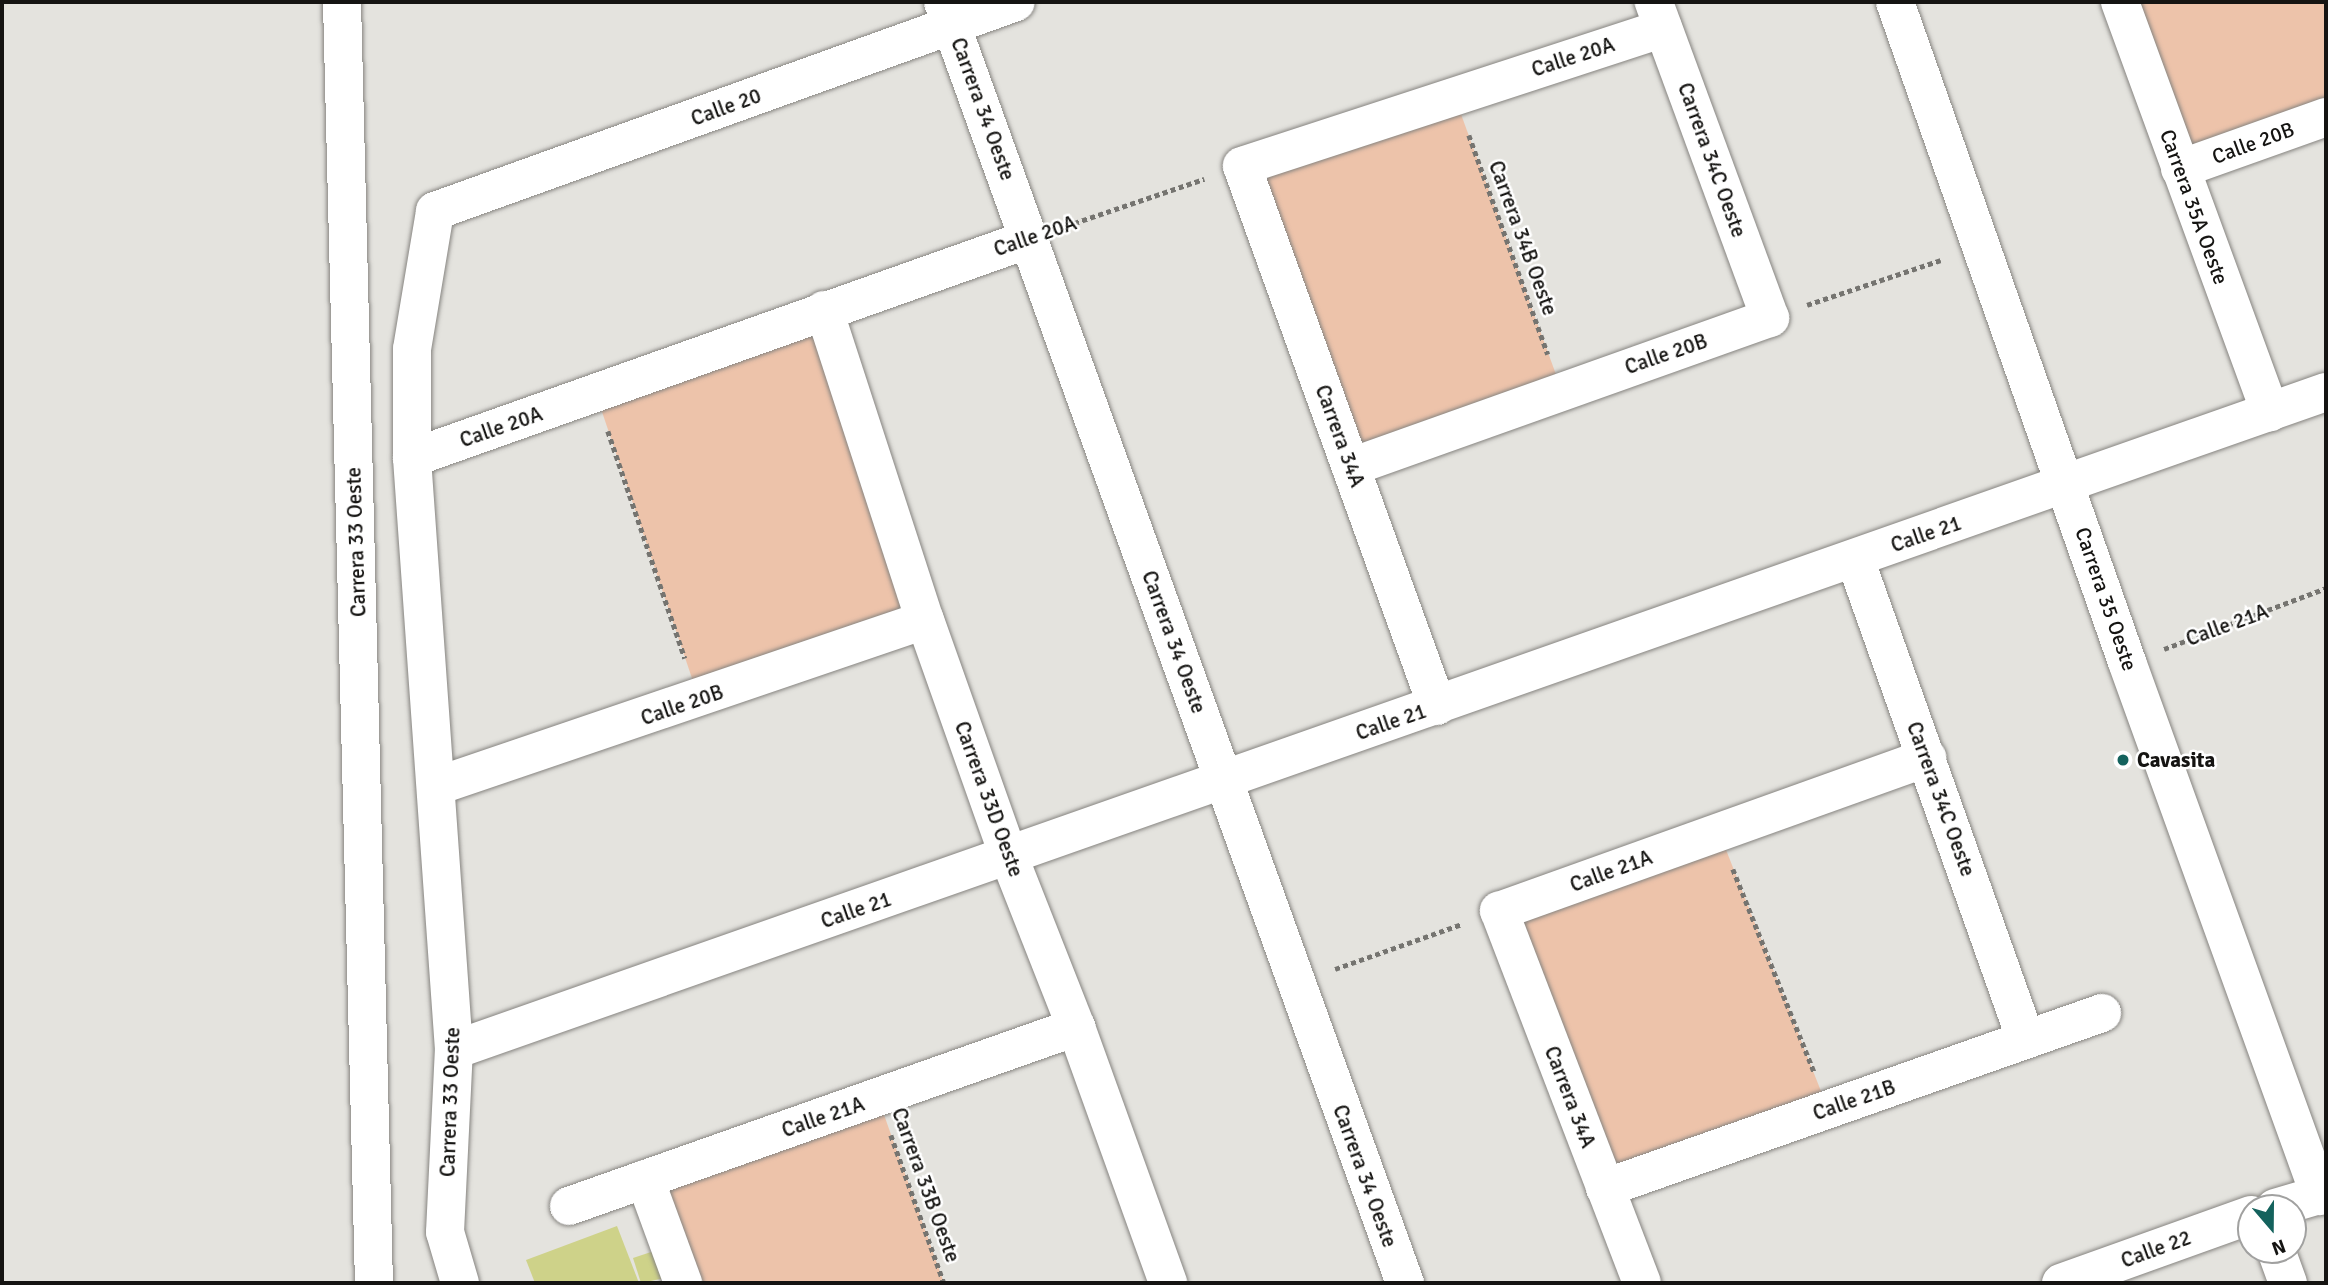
<!DOCTYPE html>
<html>
<head>
<meta charset="utf-8">
<style>
	body { margin:0 }
	#map { position:relative; width:2328px; height:1285px; overflow:hidden; background:#e4e3de; font-family:Signika,sans-serif }
	div>[style] { position:absolute }
	[style*='--x'] { left:calc(var(--x)*1px); top:calc(var(--y)*1px); width:calc(var(--w)*1px); rotate:calc(var(--a)*1deg) }
	.green>* { inset:0; background:#edc3aa }
	.building>* { inset:0; background:#ced289 }
	.path>* { height:4.5px; margin-top:-2.25px; transform-origin:0; background:repeating-linear-gradient(90deg,#757470 0 5px,transparent 0 8.5px) }
	.roads { filter:drop-shadow(0 0 2px #868480) drop-shadow(0 0 2px #868480) }
	.minor>* { height:38px; margin:-19px; padding:0 19px; transform-origin:19px; border-radius:19px; background:#fff }
	.dots>* { width:19px; height:19px; translate:-50% -50%; box-sizing:border-box; border:4px solid #fff; border-radius:50% }
	span { translate:-50% -50%; white-space:nowrap; text-align:center; line-height:1.15; -webkit-text-stroke:5px #fff; paint-order:stroke }
	.street-label { font-size:21px; color:#151412 }
	.poi-label { font-size:21px; color:#151412; font-weight:700 }
	.left { translate:0 -50%; text-align:left }
	.frame { position:absolute; inset:0; border:4px solid #151412; pointer-events:none }
	.north { position:absolute; left:2237px; top:1194px; width:70px; height:70px; box-sizing:border-box; background:#fff; border:2px solid #a1a1a0; border-radius:50%; rotate:160deg; font-size:19px; font-weight:700; line-height:28px; text-align:center; color:#151412 }
	.north::after { content:''; display:block; margin:auto; width:24px; height:32px; background:#14625d; clip-path:polygon(50% 0,100% 100%,50% 72%,0 100%) }
</style>
</head>
<body>
<div id="map">
	<div class="green">
		<i style="clip-path:polygon(2120px 2px,2326px 2px,2326px 117px,2180px 169px)"></i>
		<i style="clip-path:polygon(1454px 95px,1562px 391px,1351px 467px,1242px 166px)"></i>
		<i style="clip-path:polygon(824px 310px,925px 620px,699px 699px,596px 394px)"></i>
		<i style="clip-path:polygon(1719px 832px,1828px 1109px,1605px 1188px,1499px 911px)"></i>
		<i style="clip-path:polygon(878px 1098px,944px 1283px,683px 1283px,645px 1179px)"></i>
	</div>
	<div class="building">
		<i style="clip-path:polygon(617px 1226px,639px 1283px,535px 1283px,526px 1260px)"></i>
		<i style="clip-path:polygon(660px 1249px,670px 1277px,641px 1283px,633px 1258px)"></i>
	</div>
	<div class="path">
		<i style="--x:1469;--y:135;--w:233;--a:70.2"></i>
		<i style="--x:1066;--y:226;--w:146;--a:-18.8"></i>
		<i style="--x:1807;--y:305;--w:141;--a:-18.6"></i>
		<i style="--x:608;--y:431;--w:240;--a:71.3"></i>
		<i style="--x:2164;--y:649;--w:173;--a:-20.6"></i>
		<i style="--x:1733;--y:869;--w:219;--a:68.2"></i>
		<i style="--x:1335;--y:969;--w:135;--a:-19.5"></i>
		<i style="--x:891;--y:1135;--w:157;--a:70.3"></i>
	</div>
	<div class="roads">
		<div class="minor">
			<i style="--x:342;--y:2;--w:1281;--a:88.57"></i>
			<i style="--x:943;--y:2;--w:1362;--a:70.17"></i>
			<i style="--x:1895;--y:2;--w:700;--a:70.63"></i>
			<i style="--x:2127;--y:662;--w:568;--a:70.13"></i>
			<i style="--x:2120;--y:2;--w:437;--a:69.9"></i>
			<i style="--x:2180;--y:169;--w:155;--a:-19.6"></i>
			<i style="--x:824;--y:310;--w:326;--a:72"></i>
			<i style="--x:925;--y:620;--w:251;--a:70.5"></i>
			<i style="--x:1009;--y:857;--w:183;--a:68.5"></i>
			<i style="--x:1076;--y:1027;--w:272;--a:70.2"></i>
			<i style="--x:412;--y:458;--w:655;--a:-19.54"></i>
			<i style="--x:1351;--y:467;--w:445;--a:-19.6"></i>
			<i style="--x:1770;--y:318;--w:337;--a:-110.2"></i>
			<i style="--x:1855;--y:559;--w:510;--a:70.43"></i>
			<i style="--x:1437;--y:706;--w:574;--a:-109.86"></i>
			<i style="--x:1242;--y:166;--w:443;--a:-18.1"></i>
			<i style="--x:437;--y:786;--w:515;--a:-18.79"></i>
			<i style="--x:454;--y:1050;--w:1984;--a:-19.37"></i>
			<i style="--x:645;--y:1179;--w:111;--a:69.9"></i>
			<i style="--x:1605;--y:1188;--w:527;--a:-19.4"></i>
			<i style="--x:569;--y:1206;--w:538;--a:-19.45"></i>
			<i style="--x:2275;--y:1208;--w:53;--a:-16.4"></i>
			<i style="--x:2276;--y:1250;--w:35;--a:70"></i>
			<i style="--x:460;--y:1283;--w:53;--a:-106.4"></i>
			<i style="--x:445;--y:1232;--w:182;--a:-87.2"></i>
			<i style="--x:454;--y:1050;--w:593;--a:-94.06"></i>
			<i style="--x:412;--y:458;--w:109;--a:-90"></i>
			<i style="--x:412;--y:349;--w:140;--a:-80.5"></i>
			<i style="--x:435;--y:211;--w:617;--a:-19.78"></i>
			<i style="--x:1642;--y:1283;--w:399;--a:-111"></i>
			<i style="--x:1499;--y:911;--w:455;--a:-19.7"></i>
			<i style="--x:2061;--y:1283;--w:202;--a:-19.7"></i>
		</div>
	</div>
	<div class="dots">
		<i style="left:2123px;top:760px;background:#14625d"></i>
	</div>
	<div class="street-label">
		<span style="left:1573px;top:57px;rotate:-18deg">Calle 20A</span>
		<span style="left:726px;top:107px;rotate:-20deg">Calle 20</span>
		<span style="left:983px;top:109px;rotate:70deg">Carrera 34 Oeste</span>
		<span style="left:2253px;top:143px;rotate:-20deg">Calle 20B</span>
		<span style="left:1712px;top:160px;rotate:70deg">Carrera 34C Oeste</span>
		<span style="left:2194px;top:207px;rotate:70deg">Carrera 35A Oeste</span>
		<span style="left:1035px;top:236px;rotate:-19deg">Calle 20A</span>
		<span style="left:1523px;top:238px;rotate:70deg">Carrera 34B Oeste</span>
		<span style="left:1666px;top:354px;rotate:-19deg">Calle 20B</span>
		<span style="left:501px;top:427px;rotate:-19deg">Calle 20A</span>
		<span style="left:1340px;top:436px;rotate:70deg">Carrera 34A</span>
		<span style="left:1926px;top:534px;rotate:-19deg">Calle 21</span>
		<span style="left:356px;top:542px;rotate:-92deg">Carrera 33 Oeste</span>
		<span style="left:2106px;top:599px;rotate:71deg">Carrera 35 Oeste</span>
		<span style="left:2227px;top:625px;rotate:-20deg">Calle 21A</span>
		<span style="left:1174px;top:642px;rotate:70deg">Carrera 34 Oeste</span>
		<span style="left:682px;top:705px;rotate:-19deg">Calle 20B</span>
		<span style="left:1391px;top:722px;rotate:-19deg">Calle 21</span>
		<span style="left:989px;top:799px;rotate:70deg">Carrera 33D Oeste</span>
		<span style="left:1941px;top:799px;rotate:70deg">Carrera 34C Oeste</span>
		<span style="left:1611px;top:871px;rotate:-20deg">Calle 21A</span>
		<span style="left:856px;top:910px;rotate:-19deg">Calle 21</span>
		<span style="left:1570px;top:1097px;rotate:69deg">Carrera 34A</span>
		<span style="left:1854px;top:1100px;rotate:-19deg">Calle 21B</span>
		<span style="left:450px;top:1102px;rotate:-88deg">Carrera 33 Oeste</span>
		<span style="left:823px;top:1117px;rotate:-19deg">Calle 21A</span>
		<span style="left:1365px;top:1176px;rotate:70deg">Carrera 34 Oeste</span>
		<span style="left:926px;top:1185px;rotate:70deg">Carrera 33B Oeste</span>
		<span style="left:2156px;top:1249px;rotate:-20deg">Calle 22</span>
	</div>
	<div class="poi-label">
		<span class="left" style="left:2137px;top:760px">Cavasita</span>
	</div>
	<div class="frame"></div>
	<div class="north">N</div>
</div>
</body>
</html>
